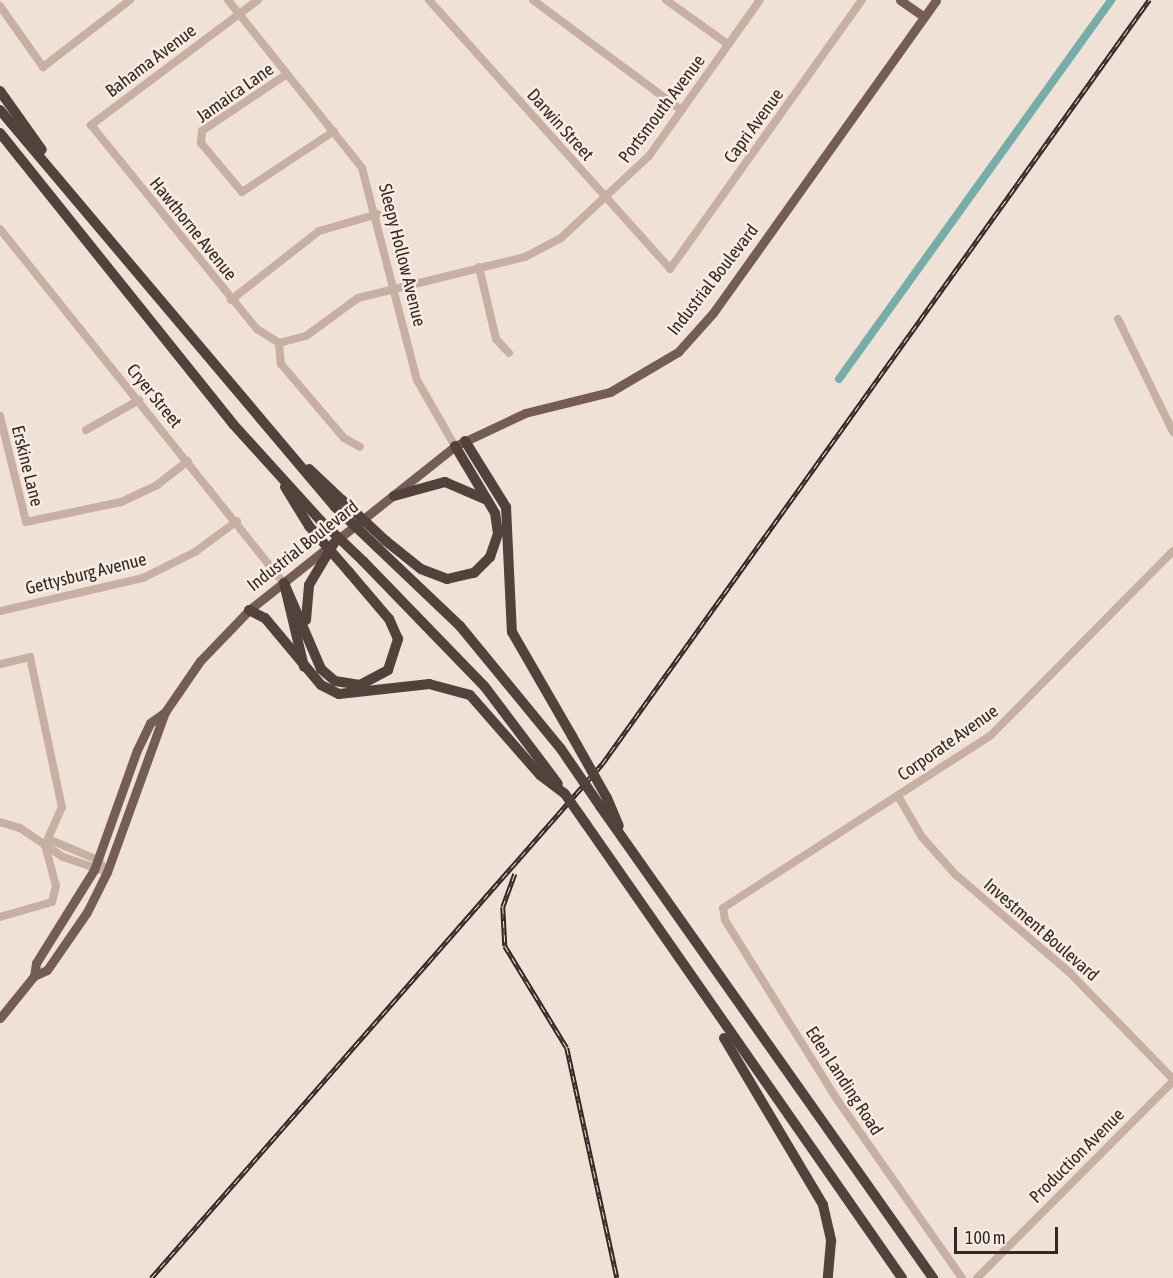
<!DOCTYPE html>
<html>
<head>
<meta charset="utf-8">
<style>
	body { margin:0 }
	#map { position:relative; width:1173px; height:1278px; overflow:hidden; background:#f0e1d6; font-family:"Asap Condensed",sans-serif }
	div>[style] { position:absolute }
	[style*='--x'] { left:calc(var(--x)*1px); top:calc(var(--y)*1px); width:calc(var(--w)*1px); rotate:calc(var(--a)*1deg) }
	.canal>* { height:8px; margin:-4px; padding:0 4px; transform-origin:4px; border-radius:4px; background:#75ada9 }
	.minor>* { height:8px; margin:-4px; padding:0 4px; transform-origin:4px; border-radius:4px; background:#c7b0a3 }
	.major>* { height:9px; margin:-4.5px; padding:0 4.5px; transform-origin:4.5px; border-radius:4.5px; background:#745d56 }
	.highway>* { height:10px; margin:-5px; padding:0 5px; transform-origin:5px; border-radius:5px; background:#53413c }
	.rail>* { height:4.5px; margin-top:-2.25px; transform-origin:0; background:repeating-linear-gradient(90deg,#f8ece2 0 7px,#322825 0 14px); box-sizing:border-box; border-block:2px solid #322825 }
	.highway-bridge>* { height:10px; margin:-5px; padding:0 5px; transform-origin:5px; border-radius:5px; background:#53413c }
	span { translate:-50% -50%; white-space:nowrap; text-align:center; line-height:1.15; -webkit-text-stroke:5px #f8ece2; paint-order:stroke }
	.street-label { font-size:18px; color:#322825 }
	.scale { position:absolute; left:954px; top:1227px; width:104px; height:27px; box-sizing:border-box; border:3px solid #322825; border-top:0; padding-left:8px; font-size:18px; line-height:21px; white-space:nowrap; color:#322825; -webkit-text-stroke:4px #f8ece2; paint-order:stroke }
</style>
</head>
<body>
<div id="map">
	<div class="canal">
		<i style="--x:839;--y:379;--w:467;--a:-54.3"></i>
	</div>
	<div class="minor">
		<i style="--x:228;--y:0;--w:215;--a:51.4"></i>
		<i style="--x:362;--y:168;--w:219;--a:75.5"></i>
		<i style="--x:417;--y:380;--w:76;--a:60.1"></i>
		<i style="--x:258;--y:0;--w:209;--a:143.2"></i>
		<i style="--x:91;--y:125;--w:263;--a:50.9"></i>
		<i style="--x:257;--y:329;--w:26;--a:32"></i>
		<i style="--x:429;--y:0;--w:361;--a:48.1"></i>
		<i style="--x:670;--y:269;--w:330;--a:-54.5"></i>
		<i style="--x:533;--y:0;--w:184;--a:36.6"></i>
		<i style="--x:666;--y:0;--w:77;--a:35.5"></i>
		<i style="--x:0;--y:6;--w:75;--a:54.8"></i>
		<i style="--x:43;--y:67;--w:110;--a:-37.6"></i>
		<i style="--x:287;--y:74;--w:102;--a:146.2"></i>
		<i style="--x:202;--y:131;--w:12;--a:95"></i>
		<i style="--x:201;--y:143;--w:64;--a:50.1"></i>
		<i style="--x:242;--y:192;--w:110;--a:-33.5"></i>
		<i style="--x:0;--y:229;--w:454;--a:51.3"></i>
		<i style="--x:479;--y:267;--w:74;--a:76.7"></i>
		<i style="--x:496;--y:339;--w:19;--a:47"></i>
		<i style="--x:231;--y:300;--w:112;--a:-38.1"></i>
		<i style="--x:319;--y:231;--w:61;--a:-16.1"></i>
		<i style="--x:1118;--y:319;--w:126;--a:64"></i>
		<i style="--x:279;--y:343;--w:28;--a:-15"></i>
		<i style="--x:306;--y:336;--w:64;--a:-36.2"></i>
		<i style="--x:358;--y:298;--w:172;--a:-13.8"></i>
		<i style="--x:525;--y:257;--w:41;--a:-27.8"></i>
		<i style="--x:561;--y:238;--w:120;--a:-43"></i>
		<i style="--x:649;--y:156;--w:191;--a:-54.6"></i>
		<i style="--x:279;--y:343;--w:21;--a:85"></i>
		<i style="--x:281;--y:364;--w:97;--a:49.6"></i>
		<i style="--x:344;--y:438;--w:18;--a:29"></i>
		<i style="--x:0;--y:416;--w:109;--a:76.2"></i>
		<i style="--x:26;--y:522;--w:97;--a:-11.9"></i>
		<i style="--x:121;--y:502;--w:40;--a:-25"></i>
		<i style="--x:157;--y:485;--w:39;--a:-38"></i>
		<i style="--x:86;--y:430;--w:61;--a:-29.5"></i>
		<i style="--x:0;--y:611;--w:147;--a:-13"></i>
		<i style="--x:143;--y:578;--w:58;--a:-26.6"></i>
		<i style="--x:195;--y:552;--w:52;--a:-36.4"></i>
		<i style="--x:0;--y:664;--w:31;--a:-13"></i>
		<i style="--x:30;--y:657;--w:153;--a:78"></i>
		<i style="--x:62;--y:807;--w:42;--a:114.1"></i>
		<i style="--x:45;--y:845;--w:42;--a:75"></i>
		<i style="--x:56;--y:886;--w:16;--a:104"></i>
		<i style="--x:52;--y:902;--w:54;--a:163.9"></i>
		<i style="--x:898;--y:796;--w:48;--a:59.7"></i>
		<i style="--x:922;--y:837;--w:50;--a:48.3"></i>
		<i style="--x:955;--y:874;--w:152;--a:40.7"></i>
		<i style="--x:1070;--y:973;--w:148;--a:45.8"></i>
		<i style="--x:0;--y:822;--w:21;--a:17"></i>
		<i style="--x:20;--y:828;--w:52;--a:34"></i>
		<i style="--x:63;--y:857;--w:46;--a:18.8"></i>
		<i style="--x:48;--y:839;--w:54;--a:22.8"></i>
		<i style="--x:98;--y:860;--w:15;--a:53"></i>
		<i style="--x:962;--y:1278;--w:216;--a:-125"></i>
		<i style="--x:838;--y:1101;--w:213;--a:-122"></i>
		<i style="--x:725;--y:920;--w:12;--a:-99"></i>
		<i style="--x:723;--y:908;--w:319;--a:-32.8"></i>
		<i style="--x:991;--y:735;--w:259;--a:-45.3"></i>
		<i style="--x:977;--y:1278;--w:278;--a:-45.1"></i>
	</div>
	<div class="major">
		<i style="--x:900;--y:0;--w:29;--a:35"></i>
		<i style="--x:34;--y:976;--w:13;--a:-81"></i>
		<i style="--x:36;--y:963;--w:110;--a:-58.1"></i>
		<i style="--x:94;--y:870;--w:127;--a:-70.3"></i>
		<i style="--x:137;--y:750;--w:30;--a:-64"></i>
		<i style="--x:150;--y:723;--w:19;--a:-36"></i>
		<i style="--x:0;--y:1018;--w:54;--a:-51"></i>
		<i style="--x:34;--y:976;--w:14;--a:-25"></i>
		<i style="--x:47;--y:970;--w:70;--a:-55.4"></i>
		<i style="--x:87;--y:912;--w:45;--a:-63.4"></i>
		<i style="--x:107;--y:872;--w:170;--a:-70.1"></i>
		<i style="--x:165;--y:712;--w:62;--a:-55.5"></i>
		<i style="--x:200;--y:661;--w:71;--a:-46.1"></i>
		<i style="--x:249;--y:610;--w:263;--a:-38.5"></i>
		<i style="--x:455;--y:446;--w:77;--a:-25.2"></i>
		<i style="--x:525;--y:413;--w:88;--a:-13.9"></i>
		<i style="--x:610;--y:392;--w:79;--a:-30.5"></i>
		<i style="--x:678;--y:352;--w:52;--a:-48.1"></i>
		<i style="--x:713;--y:313;--w:384;--a:-54.5"></i>
	</div>
	<div class="highway">
		<i style="--x:0;--y:91;--w:72;--a:54.6"></i>
		<i style="--x:0;--y:110;--w:519;--a:49.84"></i>
		<i style="--x:0;--y:133;--w:373;--a:51.3"></i>
		<i style="--x:233;--y:424;--w:131;--a:47.8"></i>
		<i style="--x:465;--y:441;--w:78;--a:58.2"></i>
		<i style="--x:506;--y:507;--w:125;--a:87.3"></i>
		<i style="--x:512;--y:632;--w:120;--a:60"></i>
		<i style="--x:309;--y:469;--w:45;--a:43.2"></i>
		<i style="--x:285;--y:487;--w:46;--a:58.4"></i>
		<i style="--x:394;--y:496;--w:53;--a:-15.4"></i>
		<i style="--x:445;--y:482;--w:46;--a:23.2"></i>
		<i style="--x:386;--y:541;--w:45;--a:38.7"></i>
		<i style="--x:421;--y:569;--w:28;--a:21"></i>
		<i style="--x:447;--y:579;--w:28;--a:-13"></i>
		<i style="--x:474;--y:573;--w:23;--a:-45"></i>
		<i style="--x:490;--y:557;--w:24;--a:-71"></i>
		<i style="--x:498;--y:534;--w:21;--a:-98"></i>
		<i style="--x:495;--y:513;--w:78;--a:-120.8"></i>
		<i style="--x:378;--y:548;--w:113;--a:43.6"></i>
		<i style="--x:460;--y:626;--w:159;--a:50.6"></i>
		<i style="--x:363;--y:561;--w:175;--a:45.9"></i>
		<i style="--x:485;--y:687;--w:121;--a:53"></i>
		<i style="--x:284;--y:583;--w:94;--a:66.7"></i>
		<i style="--x:321;--y:669;--w:18;--a:41"></i>
		<i style="--x:335;--y:681;--w:25;--a:9"></i>
		<i style="--x:360;--y:685;--w:32;--a:-28"></i>
		<i style="--x:388;--y:670;--w:33;--a:-72"></i>
		<i style="--x:398;--y:639;--w:22;--a:-114"></i>
		<i style="--x:389;--y:619;--w:62;--a:-130.4"></i>
		<i style="--x:284;--y:583;--w:86;--a:76.6"></i>
		<i style="--x:249;--y:610;--w:18;--a:27"></i>
		<i style="--x:265;--y:618;--w:87;--a:50.1"></i>
		<i style="--x:321;--y:685;--w:20;--a:27"></i>
		<i style="--x:339;--y:694;--w:91;--a:-6.3"></i>
		<i style="--x:429;--y:684;--w:42;--a:15"></i>
		<i style="--x:470;--y:695;--w:106;--a:48.8"></i>
		<i style="--x:540;--y:775;--w:31;--a:37"></i>
		<i style="--x:306;--y:620;--w:35;--a:-85"></i>
		<i style="--x:309;--y:585;--w:49;--a:-59.2"></i>
		<i style="--x:607;--y:798;--w:30;--a:67"></i>
		<i style="--x:600;--y:806;--w:578;--a:54.8"></i>
		<i style="--x:586;--y:824;--w:553;--a:55.16"></i>
		<i style="--x:724;--y:1038;--w:194;--a:59.3"></i>
		<i style="--x:823;--y:1205;--w:37;--a:77"></i>
		<i style="--x:831;--y:1241;--w:37;--a:95"></i>
	</div>
	<div class="rail">
		<i style="--x:515;--y:874;--w:35;--a:110"></i>
		<i style="--x:503;--y:907;--w:39;--a:87"></i>
		<i style="--x:505;--y:946;--w:119;--a:58.7"></i>
		<i style="--x:567;--y:1048;--w:235;--a:77.7"></i>
		<i style="--x:151;--y:1278;--w:684;--a:-48.74"></i>
		<i style="--x:602;--y:764;--w:940;--a:-54.4"></i>
	</div>
	<div class="highway-bridge">
		<i style="--x:342;--y:500;--w:60;--a:43"></i>
		<i style="--x:335;--y:507;--w:59;--a:43.6"></i>
		<i style="--x:321;--y:521;--w:58;--a:43.6"></i>
		<i style="--x:309;--y:526;--w:61;--a:49"></i>
		<i style="--x:572;--y:736;--w:71;--a:60.6"></i>
		<i style="--x:561;--y:749;--w:69;--a:55.6"></i>
		<i style="--x:565;--y:794;--w:37;--a:55"></i>
	</div>
	<div class="street-label">
		<span style="left:151px;top:61px;rotate:-37deg">Bahama Avenue</span>
		<span style="left:235px;top:93px;rotate:-35deg">Jamaica Lane</span>
		<span style="left:662px;top:109px;rotate:-53deg">Portsmouth Avenue</span>
		<span style="left:560px;top:125px;rotate:48deg">Darwin Street</span>
		<span style="left:754px;top:126px;rotate:-54deg">Capri Avenue</span>
		<span style="left:193px;top:229px;rotate:51deg">Hawthorne Avenue</span>
		<span style="left:402px;top:255px;rotate:76deg">Sleepy Hollow Avenue</span>
		<span style="left:713px;top:280px;rotate:-52deg">Industrial Boulevard</span>
		<span style="left:154px;top:396px;rotate:51deg">Cryer Street</span>
		<span style="left:27px;top:466px;rotate:76deg">Erskine Lane</span>
		<span style="left:303px;top:546px;rotate:-38deg">Industrial Boulevard</span>
		<span style="left:86px;top:574px;rotate:-14deg">Gettysburg Avenue</span>
		<span style="left:948px;top:743px;rotate:-35deg">Corporate Avenue</span>
		<span style="left:1041px;top:930px;rotate:41deg">Investment Boulevard</span>
		<span style="left:844px;top:1081px;rotate:57deg">Eden Landing Road</span>
		<span style="left:1077px;top:1156px;rotate:-45deg">Production Avenue</span>
	</div>
	<div class="scale">100 m</div>
</div>
</body>
</html>
